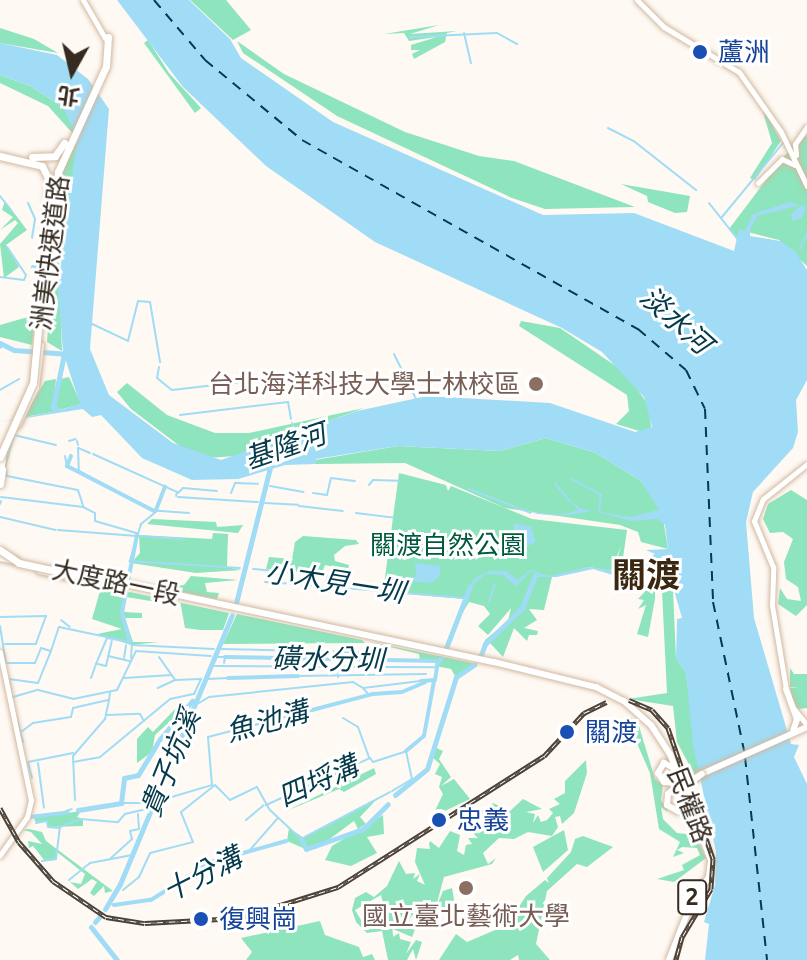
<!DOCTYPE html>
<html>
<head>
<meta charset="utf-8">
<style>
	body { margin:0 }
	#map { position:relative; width:807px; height:960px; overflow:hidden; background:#fef9f3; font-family:Ubuntu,"Noto Sans TC",sans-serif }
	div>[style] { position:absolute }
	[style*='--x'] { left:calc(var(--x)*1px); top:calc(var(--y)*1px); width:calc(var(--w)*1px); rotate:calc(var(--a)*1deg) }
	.green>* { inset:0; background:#8ee4bc }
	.water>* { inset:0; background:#a0dcf6 }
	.stream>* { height:2px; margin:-1px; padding:0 1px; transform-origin:1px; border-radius:1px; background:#a0dcf6 }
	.canal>* { height:4px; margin:-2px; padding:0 2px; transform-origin:2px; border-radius:2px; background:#a0dcf6 }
	.river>* { height:5px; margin:-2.5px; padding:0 2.5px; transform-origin:2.5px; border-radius:2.5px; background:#a0dcf6 }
	.ferry>* { height:2px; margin-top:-1px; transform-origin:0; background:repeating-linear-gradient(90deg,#053a4b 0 10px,transparent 0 18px) }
	.roads { filter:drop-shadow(0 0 2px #d2b89e) drop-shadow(0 0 2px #d2b89e) }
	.secondary>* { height:5px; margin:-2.5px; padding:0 2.5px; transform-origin:2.5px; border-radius:2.5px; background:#fff }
	.primary>* { height:6px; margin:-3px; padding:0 3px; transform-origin:3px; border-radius:3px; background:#fff }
	.trunk>* { height:7px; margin:-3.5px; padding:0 3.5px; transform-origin:3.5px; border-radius:3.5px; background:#fff }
	.rail>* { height:5px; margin-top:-2.5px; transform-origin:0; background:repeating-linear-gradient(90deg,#fff 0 6px,#4b4137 0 12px); box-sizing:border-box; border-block:2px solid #4b4137 }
	.bridges { filter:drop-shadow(0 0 2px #d2b89e) drop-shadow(0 0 2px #d2b89e) }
	.primary-bridge>* { height:6px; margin:-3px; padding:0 3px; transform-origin:3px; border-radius:3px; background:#fff }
	.trunk-bridge>* { height:7px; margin:-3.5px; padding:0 3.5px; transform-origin:3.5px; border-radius:3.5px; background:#fff }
	.dots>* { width:22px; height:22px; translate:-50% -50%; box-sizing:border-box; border:4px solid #fff; border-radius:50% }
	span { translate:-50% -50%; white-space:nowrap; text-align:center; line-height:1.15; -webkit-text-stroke:6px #fff; paint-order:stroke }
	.shield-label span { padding:2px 6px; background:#fff; border:2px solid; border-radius:6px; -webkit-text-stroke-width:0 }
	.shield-label { font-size:24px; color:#352b20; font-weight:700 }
	.transit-label { font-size:26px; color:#164399 }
	.left { translate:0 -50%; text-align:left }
	.street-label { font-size:26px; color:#352b20 }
	.education-label { font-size:26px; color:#785e54 }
	.right { translate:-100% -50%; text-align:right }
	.park-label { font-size:26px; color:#00593d }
	.water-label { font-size:28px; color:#053a4b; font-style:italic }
	.district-label { font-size:34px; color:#3b2710; font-weight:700 }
	.north { position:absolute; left:32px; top:32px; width:80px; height:80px; -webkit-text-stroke:6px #fff; paint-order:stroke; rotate:188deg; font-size:22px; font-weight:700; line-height:32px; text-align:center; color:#352b20 }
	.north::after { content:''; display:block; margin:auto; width:28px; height:36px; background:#352b20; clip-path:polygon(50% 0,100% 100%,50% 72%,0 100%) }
</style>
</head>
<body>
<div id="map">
	<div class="green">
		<i style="clip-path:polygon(190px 0,226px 0,251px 30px,233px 40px)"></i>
		<i style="clip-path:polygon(439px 25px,410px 34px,457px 31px,447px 33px,445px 42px,414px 59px,412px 54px,420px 50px,411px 50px,411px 45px,437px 37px,409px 41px,404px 33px,384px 34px)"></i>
		<i style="clip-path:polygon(0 28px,34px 39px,58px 53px,0 43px)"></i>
		<i style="clip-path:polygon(148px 40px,169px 73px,201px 108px,195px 113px,144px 43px)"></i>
		<i style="clip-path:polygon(237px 41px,284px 74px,405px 132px,479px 156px,514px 161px,635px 207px,545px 209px,512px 198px,337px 116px,243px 53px)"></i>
		<i style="clip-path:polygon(0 75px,30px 86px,63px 107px,74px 126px,77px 139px,76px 187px,61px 258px,53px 257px,62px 176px,76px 137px,48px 106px,0 83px)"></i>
		<i style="clip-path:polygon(761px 105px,781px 141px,755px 180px,750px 178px,772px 143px)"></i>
		<i style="clip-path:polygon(807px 135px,807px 266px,779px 240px,740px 230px,739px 239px,729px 229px,785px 155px)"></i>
		<i style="clip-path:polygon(621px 184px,690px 196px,687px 212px,675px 213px,648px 202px,647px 196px)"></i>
		<i style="clip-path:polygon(5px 201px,27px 230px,6px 245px,19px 267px,4px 278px,0 244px,18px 223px,15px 220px,0 230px,13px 217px,2px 210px)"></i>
		<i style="clip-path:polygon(53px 259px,60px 264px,54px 268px,59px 273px,62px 351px,47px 342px)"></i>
		<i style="clip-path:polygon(28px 317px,35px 318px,32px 345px,0 337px,0 325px)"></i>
		<i style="clip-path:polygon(521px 321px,560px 328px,626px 373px,649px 406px,651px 427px,646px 433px,616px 424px,629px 411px,627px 395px,519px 326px)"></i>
		<i style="clip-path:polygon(69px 377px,81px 404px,59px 410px,53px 404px,54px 392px,60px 379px)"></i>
		<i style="clip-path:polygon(56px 379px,53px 412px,24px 417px,45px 381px)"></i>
		<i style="clip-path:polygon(127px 383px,167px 415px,215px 433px,249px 433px,364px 408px,235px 456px,208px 458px,181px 447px,131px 409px,117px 392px)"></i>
		<i style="clip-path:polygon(546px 438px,596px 453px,641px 481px,662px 512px,668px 549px,641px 542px,638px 532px,620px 525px,505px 508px,405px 463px,316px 464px,315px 460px,398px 446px,500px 451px)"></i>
		<i style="clip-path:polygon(399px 473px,446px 485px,448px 491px,451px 486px,532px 519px,627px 530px,623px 558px,618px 556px,621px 546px,611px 571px,589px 567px,552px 577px,544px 610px,529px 609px,537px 620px,524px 628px,538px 631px,537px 635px,529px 635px,527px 641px,514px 628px,503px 657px,490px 643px,480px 655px,485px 640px,508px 621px,511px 608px,488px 635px,478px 626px,490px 614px,484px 606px,469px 602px,463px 612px,465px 599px,383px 592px)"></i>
		<i style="clip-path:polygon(791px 490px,807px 500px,807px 605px,796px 616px,778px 604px,780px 588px,787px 599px,801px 601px,798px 587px,786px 579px,784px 562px,793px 539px,783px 532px,770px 533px,763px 519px,768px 504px)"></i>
		<i style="clip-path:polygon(152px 519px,216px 522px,217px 527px,243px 525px,238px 533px,147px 524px)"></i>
		<i style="clip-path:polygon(213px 533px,228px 534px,227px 567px,241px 570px,196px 573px,131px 563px,140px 553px,139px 535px,212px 539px)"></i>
		<i style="clip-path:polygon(303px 536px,356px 540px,359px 544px,345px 546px,334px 555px,335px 561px,349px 565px,348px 570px,325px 565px,321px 575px,266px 569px,269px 557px,292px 559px,295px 542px)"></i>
		<i style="clip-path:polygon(191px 576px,238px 580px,205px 583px,207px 592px,219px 593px,217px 599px,158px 587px,184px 585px)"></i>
		<i style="clip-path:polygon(655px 581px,655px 599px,648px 637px,637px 634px,646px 605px,638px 609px,644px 600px,638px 599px)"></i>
		<i style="clip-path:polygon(105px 589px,121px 595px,130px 592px,229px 613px,223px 630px,200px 630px,185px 628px,181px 606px,126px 597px,124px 612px,142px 613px,142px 618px,125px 618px,133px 642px,159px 642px,131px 645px,97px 634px,122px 629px,92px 619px,100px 591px)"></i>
		<i style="clip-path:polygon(673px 590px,676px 658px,686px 673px,699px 772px,694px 774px,677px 742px,673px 706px,628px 699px,667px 693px,662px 591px)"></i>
		<i style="clip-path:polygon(237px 614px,362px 640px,365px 643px,223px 644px)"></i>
		<i style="clip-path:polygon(366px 641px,473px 663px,473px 666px,455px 676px,451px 669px,435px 666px,436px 661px,420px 660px,419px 654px)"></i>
		<i style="clip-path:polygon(790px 668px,794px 674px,807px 674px,807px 708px,798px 709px,792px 698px,790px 688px,798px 687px,790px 687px)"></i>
		<i style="clip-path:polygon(176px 708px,181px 710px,176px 716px,155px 735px,152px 752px,137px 763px,137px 739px,148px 727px,153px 732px)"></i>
		<i style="clip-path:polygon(630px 716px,639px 726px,655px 779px,663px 785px,661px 800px,668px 812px,661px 807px,663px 819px,677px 833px,695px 835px,706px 858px,674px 882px,657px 879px,684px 870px,682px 865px,700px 855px,697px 848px,682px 847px,677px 850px,684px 853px,673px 857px,680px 842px,659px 829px,650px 773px,632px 732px,624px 732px,619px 720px)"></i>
		<i style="clip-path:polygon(434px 747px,443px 751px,439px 759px,451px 777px,441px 786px,454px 779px,470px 799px,432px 817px,443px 794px,439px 787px,442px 777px,435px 774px,440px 764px,432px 757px)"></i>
		<i style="clip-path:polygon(evenodd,586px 760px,587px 773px,574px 813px,562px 824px,560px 816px,555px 817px,558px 827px,552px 836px,528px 832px,514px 839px,499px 838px,483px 853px,488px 864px,496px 858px,492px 864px,444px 877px,437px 903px,430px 906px,436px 908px,443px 891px,452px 888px,455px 905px,450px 903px,444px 914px,426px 919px,412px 915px,409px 920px,416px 927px,412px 937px,393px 929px,398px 923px,392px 921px,393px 937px,399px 933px,400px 939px,411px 942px,406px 954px,416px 940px,422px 942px,416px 960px,413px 949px,407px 960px,388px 960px,382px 931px,367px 933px,356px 922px,352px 910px,355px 898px,366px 892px,374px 897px,387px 886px,399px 861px,406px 874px,415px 873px,413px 879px,420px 874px,417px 881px,425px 885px,415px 862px,417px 848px,430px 849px,429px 844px,430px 841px,439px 848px,450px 831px,460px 835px,457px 851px,464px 855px,466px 845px,472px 844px,468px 838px,478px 838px,462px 823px,493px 803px,510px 811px,523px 799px,542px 809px,526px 812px,535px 814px,533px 823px,538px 815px,541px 822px,547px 820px,553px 813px,549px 809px,560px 804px,554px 799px,565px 793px,565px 781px,586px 760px,381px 895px,388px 924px,366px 926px,373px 918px,361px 920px,355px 910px,381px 895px)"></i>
		<i style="clip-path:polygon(374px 768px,376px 774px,344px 792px,339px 789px,284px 812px)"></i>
		<i style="clip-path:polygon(376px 800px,360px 817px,366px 824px,358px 829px,354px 821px,327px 841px,303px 848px,287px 841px,289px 828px,304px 838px)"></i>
		<i style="clip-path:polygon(81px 811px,77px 817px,83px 819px,83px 826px,48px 827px,47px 821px,36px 823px,34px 818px)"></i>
		<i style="clip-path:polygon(383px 815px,384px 834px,367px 837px,377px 853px,351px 866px,325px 860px,332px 846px)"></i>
		<i style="clip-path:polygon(29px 829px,42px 832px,46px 841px,113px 891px,105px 893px,104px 886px,94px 896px,90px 893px,97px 882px,92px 879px,78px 889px,70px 882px,81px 884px,85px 874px,57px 852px,57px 860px,45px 861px,33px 846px,29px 848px,28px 841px,42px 844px,31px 832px,22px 830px)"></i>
		<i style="clip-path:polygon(564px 830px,568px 850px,543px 872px,533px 847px)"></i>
		<i style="clip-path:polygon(583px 836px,613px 847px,587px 867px,577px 864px,547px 891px,536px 944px,550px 960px,519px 960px,518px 955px,510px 960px,439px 960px,456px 934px,467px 942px,507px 925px,526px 896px,545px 880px,549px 883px,547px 878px,571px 852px,575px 839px)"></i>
		<i style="clip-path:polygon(320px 921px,325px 935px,359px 947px,363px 957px,372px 954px,375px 960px,246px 960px,252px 952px,241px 938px)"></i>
	</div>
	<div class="water">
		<i style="clip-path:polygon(117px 0,189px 0,230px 39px,241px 58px,333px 122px,543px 215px,634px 213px,734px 251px,739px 229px,745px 231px,753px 214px,790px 202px,806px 207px,802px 218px,793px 221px,791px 215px,801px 205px,757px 216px,750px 230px,750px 236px,780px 241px,795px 251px,807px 270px,807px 380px,796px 400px,798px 432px,793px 448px,753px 492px,746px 522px,754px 618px,791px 744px,799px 745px,794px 757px,807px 784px,807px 960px,705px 960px,709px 924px,704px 922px,715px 885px,716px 852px,693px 745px,686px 673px,676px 659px,677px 619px,682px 618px,665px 559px,629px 580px,593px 569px,557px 577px,532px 577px,540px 575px,531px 571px,516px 586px,503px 575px,486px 574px,468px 589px,475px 578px,490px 571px,506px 571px,518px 580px,530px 570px,549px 576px,589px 567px,627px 573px,655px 554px,646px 550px,668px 549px,665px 525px,658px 519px,631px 521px,593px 511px,560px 516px,538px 514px,529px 512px,560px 515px,578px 510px,570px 501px,581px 509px,630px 517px,659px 510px,641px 481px,596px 453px,546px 438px,500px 451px,398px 446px,316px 459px,316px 464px,285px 465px,238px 479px,192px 480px,142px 458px,101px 415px,92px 417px,83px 409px,0 422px,52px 412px,51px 404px,60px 410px,80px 404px,63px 352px,58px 288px,77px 138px,63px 107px,30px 86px,0 75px,0 43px,57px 55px,88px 79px,109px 109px,90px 349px,109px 395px,173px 443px,221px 460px,357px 411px,427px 396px,550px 403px,635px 432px,652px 427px,644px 397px,602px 352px,562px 328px,375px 242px,266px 166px,183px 87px)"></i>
		<i style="clip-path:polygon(514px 523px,531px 527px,536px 542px,516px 551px)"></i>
		<i style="clip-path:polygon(415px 563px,440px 566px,440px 576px,431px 583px,410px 581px,416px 576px)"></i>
	</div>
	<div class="stream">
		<i style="--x:464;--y:33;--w:31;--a:77"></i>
		<i style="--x:410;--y:37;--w:87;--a:-2.6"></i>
		<i style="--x:497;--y:33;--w:23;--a:29"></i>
		<i style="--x:608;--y:128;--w:30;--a:27"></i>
		<i style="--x:635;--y:142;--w:78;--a:38.2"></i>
		<i style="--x:0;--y:196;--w:18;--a:52"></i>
		<i style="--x:28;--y:203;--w:17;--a:66"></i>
		<i style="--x:35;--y:219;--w:19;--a:99"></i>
		<i style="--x:709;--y:203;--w:48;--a:51.7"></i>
		<i style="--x:722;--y:217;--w:96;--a:-50.5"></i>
		<i style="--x:800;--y:249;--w:17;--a:-65"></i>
		<i style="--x:0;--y:277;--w:24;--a:7"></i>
		<i style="--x:24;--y:280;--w:5;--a:-68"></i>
		<i style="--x:26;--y:275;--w:34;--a:-124"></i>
		<i style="--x:90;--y:323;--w:42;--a:25.3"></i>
		<i style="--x:128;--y:341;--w:41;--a:-76"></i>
		<i style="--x:138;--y:301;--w:12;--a:5"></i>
		<i style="--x:150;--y:302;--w:61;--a:80.5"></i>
		<i style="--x:0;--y:348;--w:4;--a:-45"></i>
		<i style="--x:394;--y:354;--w:50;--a:63.9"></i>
		<i style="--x:159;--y:367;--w:11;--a:100"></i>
		<i style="--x:157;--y:378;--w:19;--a:39"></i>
		<i style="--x:172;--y:390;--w:87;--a:-6.6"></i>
		<i style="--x:0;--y:390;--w:22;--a:-30"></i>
		<i style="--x:180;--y:415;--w:109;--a:-6.9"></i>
		<i style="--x:288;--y:402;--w:17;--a:80"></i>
		<i style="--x:292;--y:423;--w:15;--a:70"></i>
		<i style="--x:69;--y:441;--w:7;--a:-16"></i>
		<i style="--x:77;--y:441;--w:4;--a:76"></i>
		<i style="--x:90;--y:453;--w:13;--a:-157"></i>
		<i style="--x:78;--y:448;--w:23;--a:88"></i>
		<i style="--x:79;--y:471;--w:78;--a:28.2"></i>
		<i style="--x:93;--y:454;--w:92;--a:24.3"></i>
		<i style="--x:177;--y:492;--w:4;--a:104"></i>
		<i style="--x:65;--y:456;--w:10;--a:79"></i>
		<i style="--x:67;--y:466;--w:13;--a:23"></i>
		<i style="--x:5;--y:467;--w:33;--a:-74"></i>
		<i style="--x:14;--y:435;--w:43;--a:13.4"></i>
		<i style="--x:6;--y:471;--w:5;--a:79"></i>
		<i style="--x:7;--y:476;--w:72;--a:11.2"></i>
		<i style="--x:78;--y:490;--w:16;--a:72"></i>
		<i style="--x:572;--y:479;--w:33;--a:29"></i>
		<i style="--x:601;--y:495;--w:16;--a:97"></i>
		<i style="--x:555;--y:484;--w:23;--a:49"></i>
		<i style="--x:369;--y:485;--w:6;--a:-51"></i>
		<i style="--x:373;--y:480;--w:25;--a:2"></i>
		<i style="--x:270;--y:486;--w:34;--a:10"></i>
		<i style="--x:469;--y:489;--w:66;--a:21.2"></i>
		<i style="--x:178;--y:493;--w:7;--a:-45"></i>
		<i style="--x:183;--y:488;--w:34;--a:5"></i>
		<i style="--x:231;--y:493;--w:11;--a:-68"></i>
		<i style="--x:235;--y:483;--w:23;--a:2"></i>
		<i style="--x:313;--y:493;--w:14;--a:8"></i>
		<i style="--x:327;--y:495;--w:17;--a:-77"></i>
		<i style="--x:331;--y:478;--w:24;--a:7"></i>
		<i style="--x:1;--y:497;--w:83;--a:7"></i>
		<i style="--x:83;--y:507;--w:13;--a:27"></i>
		<i style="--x:95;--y:513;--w:8;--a:90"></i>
		<i style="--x:95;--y:521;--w:43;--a:16.3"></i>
		<i style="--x:178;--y:497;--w:80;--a:3.6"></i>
		<i style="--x:265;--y:503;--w:33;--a:3"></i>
		<i style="--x:0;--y:504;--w:3;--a:-72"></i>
		<i style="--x:299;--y:506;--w:44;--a:6.5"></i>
		<i style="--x:189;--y:513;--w:32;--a:-176"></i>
		<i style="--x:157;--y:511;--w:21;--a:141"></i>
		<i style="--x:141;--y:524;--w:39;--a:107"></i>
		<i style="--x:130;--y:561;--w:110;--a:3.6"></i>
		<i style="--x:356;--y:513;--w:38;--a:7"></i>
		<i style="--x:0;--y:517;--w:57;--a:13.1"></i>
		<i style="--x:58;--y:530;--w:79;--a:4.3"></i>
		<i style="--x:139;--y:536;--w:43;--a:4"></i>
		<i style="--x:253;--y:569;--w:74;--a:5.4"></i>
		<i style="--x:327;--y:576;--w:10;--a:96"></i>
		<i style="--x:326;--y:586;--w:7;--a:8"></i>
		<i style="--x:333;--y:587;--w:132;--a:4.8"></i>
		<i style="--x:265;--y:582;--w:59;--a:3.9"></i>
		<i style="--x:489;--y:601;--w:18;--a:-71"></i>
		<i style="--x:0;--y:617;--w:46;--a:-1.2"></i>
		<i style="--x:46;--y:616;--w:30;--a:110"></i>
		<i style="--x:36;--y:644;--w:31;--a:180"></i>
		<i style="--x:61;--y:620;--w:11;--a:38"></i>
		<i style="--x:0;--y:626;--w:37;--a:81"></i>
		<i style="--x:6;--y:663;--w:29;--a:0"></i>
		<i style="--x:35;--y:663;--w:16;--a:-68"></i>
		<i style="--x:41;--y:648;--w:10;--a:17"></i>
		<i style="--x:51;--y:651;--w:25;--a:-72"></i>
		<i style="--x:59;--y:627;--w:73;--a:11.9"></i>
		<i style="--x:130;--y:642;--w:23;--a:-170"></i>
		<i style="--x:107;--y:638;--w:28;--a:113"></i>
		<i style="--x:221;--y:649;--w:161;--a:1.4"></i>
		<i style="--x:382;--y:653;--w:7;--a:106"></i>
		<i style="--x:108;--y:656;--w:23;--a:13"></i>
		<i style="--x:159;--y:657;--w:28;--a:55"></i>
		<i style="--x:218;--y:657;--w:7;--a:0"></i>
		<i style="--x:225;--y:657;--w:6;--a:99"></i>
		<i style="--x:124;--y:658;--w:13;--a:-81"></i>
		<i style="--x:131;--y:658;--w:13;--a:-86"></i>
		<i style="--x:132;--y:645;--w:82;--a:2.8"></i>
		<i style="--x:98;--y:664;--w:8;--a:14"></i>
		<i style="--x:106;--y:666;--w:26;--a:-77"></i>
		<i style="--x:215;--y:666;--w:221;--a:0.3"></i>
		<i style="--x:298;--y:676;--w:128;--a:-0.9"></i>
		<i style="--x:338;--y:677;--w:10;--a:-84"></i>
		<i style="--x:91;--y:678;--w:15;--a:-70"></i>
		<i style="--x:124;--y:678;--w:48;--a:-3.6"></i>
		<i style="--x:208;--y:679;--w:20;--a:-3"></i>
		<i style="--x:363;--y:688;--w:9;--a:49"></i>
		<i style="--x:13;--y:697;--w:26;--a:-16"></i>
		<i style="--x:38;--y:690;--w:36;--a:14"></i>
		<i style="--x:73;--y:699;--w:45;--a:-11.6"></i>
		<i style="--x:117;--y:690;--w:43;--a:-64"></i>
		<i style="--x:136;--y:651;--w:75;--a:3.8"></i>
		<i style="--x:12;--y:698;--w:19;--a:-99"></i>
		<i style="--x:9;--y:679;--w:29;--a:8"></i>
		<i style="--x:38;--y:683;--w:35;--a:-68"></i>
		<i style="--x:199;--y:703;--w:12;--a:-31"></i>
		<i style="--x:209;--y:697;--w:145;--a:-5.9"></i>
		<i style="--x:353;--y:682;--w:12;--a:31"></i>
		<i style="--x:363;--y:688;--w:58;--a:-6.9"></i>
		<i style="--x:107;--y:715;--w:33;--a:-2"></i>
		<i style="--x:140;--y:714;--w:8;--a:60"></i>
		<i style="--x:16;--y:716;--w:27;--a:75"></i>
		<i style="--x:343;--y:718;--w:17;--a:31"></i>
		<i style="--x:358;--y:727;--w:32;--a:70"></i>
		<i style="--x:21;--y:732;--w:15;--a:-37"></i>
		<i style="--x:33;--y:723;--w:38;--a:-9"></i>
		<i style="--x:71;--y:717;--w:9;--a:-77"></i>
		<i style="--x:73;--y:708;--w:37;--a:-13"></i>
		<i style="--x:109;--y:700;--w:7;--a:-82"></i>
		<i style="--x:370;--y:758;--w:5;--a:53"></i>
		<i style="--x:373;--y:762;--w:35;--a:-18"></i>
		<i style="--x:406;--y:751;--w:29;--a:78"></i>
		<i style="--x:412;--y:779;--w:23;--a:149"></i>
		<i style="--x:73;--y:762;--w:27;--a:-10"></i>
		<i style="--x:100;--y:757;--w:91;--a:-39.6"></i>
		<i style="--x:170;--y:699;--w:25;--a:-12"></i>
		<i style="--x:194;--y:694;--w:17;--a:-65"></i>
		<i style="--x:201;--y:679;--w:26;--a:178"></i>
		<i style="--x:175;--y:680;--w:19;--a:155"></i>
		<i style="--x:38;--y:763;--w:45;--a:82.4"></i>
		<i style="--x:32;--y:778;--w:16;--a:-104"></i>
		<i style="--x:28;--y:762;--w:46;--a:-11.3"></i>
		<i style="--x:75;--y:800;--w:44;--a:-92.6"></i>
		<i style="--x:73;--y:756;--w:49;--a:-49.1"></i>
		<i style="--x:105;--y:719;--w:19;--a:-78"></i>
		<i style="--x:158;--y:801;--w:56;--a:-16.5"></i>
		<i style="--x:212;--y:785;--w:48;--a:-94.8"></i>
		<i style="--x:208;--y:737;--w:88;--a:-14.5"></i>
		<i style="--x:121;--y:803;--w:29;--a:0"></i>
		<i style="--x:266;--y:805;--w:114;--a:-24.3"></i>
		<i style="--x:66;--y:811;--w:6;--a:-18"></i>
		<i style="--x:30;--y:817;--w:1;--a:-90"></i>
		<i style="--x:246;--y:820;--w:23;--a:-40"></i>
		<i style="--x:36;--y:823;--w:11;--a:-10"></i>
		<i style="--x:47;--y:821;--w:6;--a:81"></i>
		<i style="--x:48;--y:827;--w:11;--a:5"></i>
		<i style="--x:249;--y:851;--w:43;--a:-48.8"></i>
		<i style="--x:111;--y:858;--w:28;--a:-42"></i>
		<i style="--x:132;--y:839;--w:8;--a:-104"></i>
		<i style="--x:130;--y:831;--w:9;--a:-13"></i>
		<i style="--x:139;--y:829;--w:15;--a:-94"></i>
		<i style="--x:42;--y:861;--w:14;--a:-8"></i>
		<i style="--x:56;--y:859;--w:32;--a:-83"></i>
		<i style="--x:60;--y:827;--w:22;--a:-21"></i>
		<i style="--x:81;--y:819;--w:37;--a:5"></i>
		<i style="--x:118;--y:822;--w:11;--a:-49"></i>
		<i style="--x:125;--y:814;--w:23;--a:-13"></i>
		<i style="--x:69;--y:880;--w:27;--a:-39"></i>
		<i style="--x:90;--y:863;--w:43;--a:-10.8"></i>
		<i style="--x:123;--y:890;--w:21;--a:-39"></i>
		<i style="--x:139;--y:877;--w:26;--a:-65"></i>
		<i style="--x:150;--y:853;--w:44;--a:-14.3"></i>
		<i style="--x:193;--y:842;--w:32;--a:-112"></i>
		<i style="--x:181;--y:812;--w:43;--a:-38.5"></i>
		<i style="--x:215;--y:785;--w:21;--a:45"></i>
		<i style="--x:230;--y:800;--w:30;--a:-26"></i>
		<i style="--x:257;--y:787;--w:26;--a:61"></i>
		<i style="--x:270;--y:810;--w:42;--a:43.1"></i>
		<i style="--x:301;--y:839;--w:101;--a:-27.8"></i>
		<i style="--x:109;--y:903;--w:5;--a:22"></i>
	</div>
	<div class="canal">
		<i style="--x:33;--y:267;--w:7;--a:8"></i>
		<i style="--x:71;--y:456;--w:11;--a:112"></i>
		<i style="--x:67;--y:466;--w:98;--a:27.3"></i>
		<i style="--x:156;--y:510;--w:25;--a:-69"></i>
		<i style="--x:128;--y:581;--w:47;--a:-78.9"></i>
		<i style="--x:100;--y:586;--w:27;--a:13"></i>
		<i style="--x:126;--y:592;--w:21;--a:101"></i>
		<i style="--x:122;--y:613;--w:30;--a:75"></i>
		<i style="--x:225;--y:657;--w:213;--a:1.1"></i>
		<i style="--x:438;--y:661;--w:19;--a:99"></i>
		<i style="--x:435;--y:680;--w:14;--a:176"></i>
		<i style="--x:228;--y:678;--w:70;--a:-1.6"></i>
		<i style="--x:293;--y:715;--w:83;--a:-14.7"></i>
		<i style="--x:373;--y:694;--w:29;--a:-4"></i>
		<i style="--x:402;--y:692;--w:25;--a:-23"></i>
		<i style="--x:406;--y:751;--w:23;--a:-40"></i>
		<i style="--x:424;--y:736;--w:56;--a:-79.7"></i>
		<i style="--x:30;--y:817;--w:38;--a:-7"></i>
		<i style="--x:114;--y:905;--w:37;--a:-8"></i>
		<i style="--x:151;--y:900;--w:71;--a:-32.3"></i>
		<i style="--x:211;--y:862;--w:78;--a:-15.6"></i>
	</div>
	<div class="river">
		<i style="--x:0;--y:343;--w:16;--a:27"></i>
		<i style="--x:14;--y:350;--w:55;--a:4.2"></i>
		<i style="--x:53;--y:407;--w:54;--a:-78.3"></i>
		<i style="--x:236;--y:603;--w:139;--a:-75.9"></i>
		<i style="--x:446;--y:648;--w:66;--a:-68.8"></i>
		<i style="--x:481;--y:655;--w:12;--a:-70"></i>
		<i style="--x:485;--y:644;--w:52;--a:-44.2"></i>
		<i style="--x:522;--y:608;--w:35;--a:-68"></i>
		<i style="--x:438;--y:661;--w:4;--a:-45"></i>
		<i style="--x:395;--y:795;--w:41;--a:-39.1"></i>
		<i style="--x:427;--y:769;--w:96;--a:-72.5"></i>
		<i style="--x:456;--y:677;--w:22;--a:-34"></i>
		<i style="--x:78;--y:810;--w:44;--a:-9.2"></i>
		<i style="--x:121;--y:803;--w:25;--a:-83"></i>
		<i style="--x:124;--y:778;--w:14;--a:-12"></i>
		<i style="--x:138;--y:775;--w:42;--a:-58.6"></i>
		<i style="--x:160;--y:739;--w:50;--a:-49.9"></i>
		<i style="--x:301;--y:839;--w:11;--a:63"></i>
		<i style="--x:306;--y:849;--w:60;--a:-19.3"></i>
		<i style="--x:363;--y:829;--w:35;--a:-45"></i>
		<i style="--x:105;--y:909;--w:29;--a:-59"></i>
		<i style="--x:120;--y:884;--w:291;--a:-67.4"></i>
		<i style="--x:95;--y:922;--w:8;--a:-50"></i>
		<i style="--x:91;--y:927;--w:42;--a:51.8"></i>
	</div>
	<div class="ferry">
		<i style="--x:154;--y:0;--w:79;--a:49.6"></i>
		<i style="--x:205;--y:60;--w:126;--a:39.5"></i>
		<i style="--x:302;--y:140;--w:386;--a:29.4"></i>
		<i style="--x:638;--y:329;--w:63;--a:40.5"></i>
		<i style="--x:686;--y:370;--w:43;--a:64"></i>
		<i style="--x:705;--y:409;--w:193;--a:87.6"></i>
		<i style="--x:713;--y:602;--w:152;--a:78.2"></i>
		<i style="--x:745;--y:757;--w:204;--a:83.8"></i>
	</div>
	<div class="roads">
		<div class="secondary">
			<i style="--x:83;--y:0;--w:44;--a:59.9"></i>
			<i style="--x:637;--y:0;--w:38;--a:45"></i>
			<i style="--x:664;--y:27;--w:87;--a:31"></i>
			<i style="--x:739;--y:72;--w:73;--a:55"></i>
			<i style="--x:781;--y:132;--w:60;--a:64.3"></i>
			<i style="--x:796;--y:155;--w:11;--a:-95"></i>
			<i style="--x:795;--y:144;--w:21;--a:-55"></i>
			<i style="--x:758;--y:183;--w:34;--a:-45"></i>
			<i style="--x:782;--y:159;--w:14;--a:25"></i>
			<i style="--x:0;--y:652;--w:151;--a:78.2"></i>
			<i style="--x:31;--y:800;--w:17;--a:103"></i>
			<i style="--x:27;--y:817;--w:47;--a:125.4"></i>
			<i style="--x:786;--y:689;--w:85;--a:-99.5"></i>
			<i style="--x:772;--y:605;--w:38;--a:-88"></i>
			<i style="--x:773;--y:567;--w:50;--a:-112.4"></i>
			<i style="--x:754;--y:521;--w:24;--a:-68"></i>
			<i style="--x:763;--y:499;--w:56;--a:-38.5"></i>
			<i style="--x:794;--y:709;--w:21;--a:51"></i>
		</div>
		<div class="primary">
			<i style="--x:0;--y:558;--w:16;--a:11"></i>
			<i style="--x:40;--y:571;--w:33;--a:12"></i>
			<i style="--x:98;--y:578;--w:405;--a:12"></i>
			<i style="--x:494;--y:662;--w:105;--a:13.8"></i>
			<i style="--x:596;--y:687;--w:31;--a:27"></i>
			<i style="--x:624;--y:701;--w:36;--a:42"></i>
			<i style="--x:651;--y:725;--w:35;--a:57"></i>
			<i style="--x:670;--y:754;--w:114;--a:68.9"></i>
			<i style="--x:711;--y:860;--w:17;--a:97"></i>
			<i style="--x:709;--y:877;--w:29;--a:125"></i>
			<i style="--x:692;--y:901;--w:63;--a:111.3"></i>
			<i style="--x:786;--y:689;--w:32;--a:70"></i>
			<i style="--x:797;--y:719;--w:13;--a:108"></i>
			<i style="--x:675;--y:769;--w:13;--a:-151"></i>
			<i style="--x:664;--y:763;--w:12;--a:121"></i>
			<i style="--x:658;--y:773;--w:11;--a:56"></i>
			<i style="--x:664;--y:782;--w:14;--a:4"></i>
			<i style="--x:697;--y:776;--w:120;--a:-24"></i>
			<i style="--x:679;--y:785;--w:14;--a:141"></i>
			<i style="--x:668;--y:794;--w:11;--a:95"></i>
			<i style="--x:667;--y:805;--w:13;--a:29"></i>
			<i style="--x:678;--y:811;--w:12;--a:-59"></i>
		</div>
		<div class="trunk">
			<i style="--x:0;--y:156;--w:43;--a:13.4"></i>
			<i style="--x:42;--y:166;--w:16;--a:63"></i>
			<i style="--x:49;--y:180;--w:26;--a:92"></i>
			<i style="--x:32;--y:157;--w:23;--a:-2"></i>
			<i style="--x:55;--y:156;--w:16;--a:-55"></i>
			<i style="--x:49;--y:249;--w:78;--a:-83.3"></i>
			<i style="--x:58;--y:172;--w:116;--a:-65.6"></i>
			<i style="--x:106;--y:66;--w:29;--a:-86"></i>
			<i style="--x:17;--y:424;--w:41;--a:-64.1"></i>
			<i style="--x:35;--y:387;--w:42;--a:-83.2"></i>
			<i style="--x:0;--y:471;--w:18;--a:-81"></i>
			<i style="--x:0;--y:484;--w:15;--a:-82"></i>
			<i style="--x:89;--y:578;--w:11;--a:10"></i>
		</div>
	</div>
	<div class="rail">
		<i style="--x:629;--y:700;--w:25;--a:23"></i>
		<i style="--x:652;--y:710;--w:24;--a:48"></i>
		<i style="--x:668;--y:728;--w:139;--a:71"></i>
		<i style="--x:713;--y:859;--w:30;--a:94"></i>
		<i style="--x:711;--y:889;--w:56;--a:121.1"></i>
		<i style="--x:682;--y:937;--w:24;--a:105"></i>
		<i style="--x:0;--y:808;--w:39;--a:61"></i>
		<i style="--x:19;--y:842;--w:52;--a:48.9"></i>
		<i style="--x:53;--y:881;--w:64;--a:34.2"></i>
		<i style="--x:106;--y:917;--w:39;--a:9"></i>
		<i style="--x:145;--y:923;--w:94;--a:-3"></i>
		<i style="--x:239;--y:918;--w:104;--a:-17.4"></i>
		<i style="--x:338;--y:887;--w:244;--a:-32.5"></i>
		<i style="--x:544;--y:756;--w:59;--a:-47.1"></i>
		<i style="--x:584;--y:713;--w:25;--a:-26"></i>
	</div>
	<div class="bridges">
		<div class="primary-bridge">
			<i style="--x:679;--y:785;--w:13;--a:-27"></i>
			<i style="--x:687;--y:794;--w:10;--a:-84"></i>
			<i style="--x:688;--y:784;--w:17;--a:-36"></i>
		</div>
		<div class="trunk-bridge">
			<i style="--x:0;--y:457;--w:81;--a:-66"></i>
			<i style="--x:33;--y:383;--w:182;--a:-84.6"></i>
			<i style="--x:0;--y:550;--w:23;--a:34"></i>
			<i style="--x:19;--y:563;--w:72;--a:12.1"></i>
		</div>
	</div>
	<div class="dots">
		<i style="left:700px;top:52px;background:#1a4fb4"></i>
		<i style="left:536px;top:384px;background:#8d6e63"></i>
		<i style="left:567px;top:732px;background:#1a4fb4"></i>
		<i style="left:439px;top:820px;background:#1a4fb4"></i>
		<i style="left:466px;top:888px;background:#8d6e63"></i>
		<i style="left:201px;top:919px;background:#1a4fb4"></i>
	</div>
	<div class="shield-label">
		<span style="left:692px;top:897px">2</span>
	</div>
	<div class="transit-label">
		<span class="left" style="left:718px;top:52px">蘆洲</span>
		<span class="left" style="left:585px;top:732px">關渡</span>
		<span class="left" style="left:457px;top:820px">忠義</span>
		<span class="left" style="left:219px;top:919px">復興崗</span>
	</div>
	<div class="street-label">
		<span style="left:50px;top:253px;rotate:-83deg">洲美快速道路</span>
		<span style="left:116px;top:582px;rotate:12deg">大度路一段</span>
		<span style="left:690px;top:805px;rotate:69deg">民權路</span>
	</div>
	<div class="education-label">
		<span class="right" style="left:520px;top:384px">台北海洋科技大學士林校區</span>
		<span style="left:466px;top:916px">國立臺北藝術大學</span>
	</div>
	<div class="park-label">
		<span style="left:448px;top:545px">關渡自然公園</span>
	</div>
	<div class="water-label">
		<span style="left:676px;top:320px;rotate:42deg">淡水河</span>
		<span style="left:285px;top:446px;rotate:-19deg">基隆河</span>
		<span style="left:335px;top:582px;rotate:9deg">小木見一圳</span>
		<span style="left:328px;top:659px;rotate:1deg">磺水分圳</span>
		<span style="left:267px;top:721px;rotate:-15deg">魚池溝</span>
		<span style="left:170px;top:763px;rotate:-68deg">貴子坑溪</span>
		<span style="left:318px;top:781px;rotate:-24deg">四埒溝</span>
		<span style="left:202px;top:874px;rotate:-27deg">十分溝</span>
	</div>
	<div class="district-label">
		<span style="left:646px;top:575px">關渡</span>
	</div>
	<div class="north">北</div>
</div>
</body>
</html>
